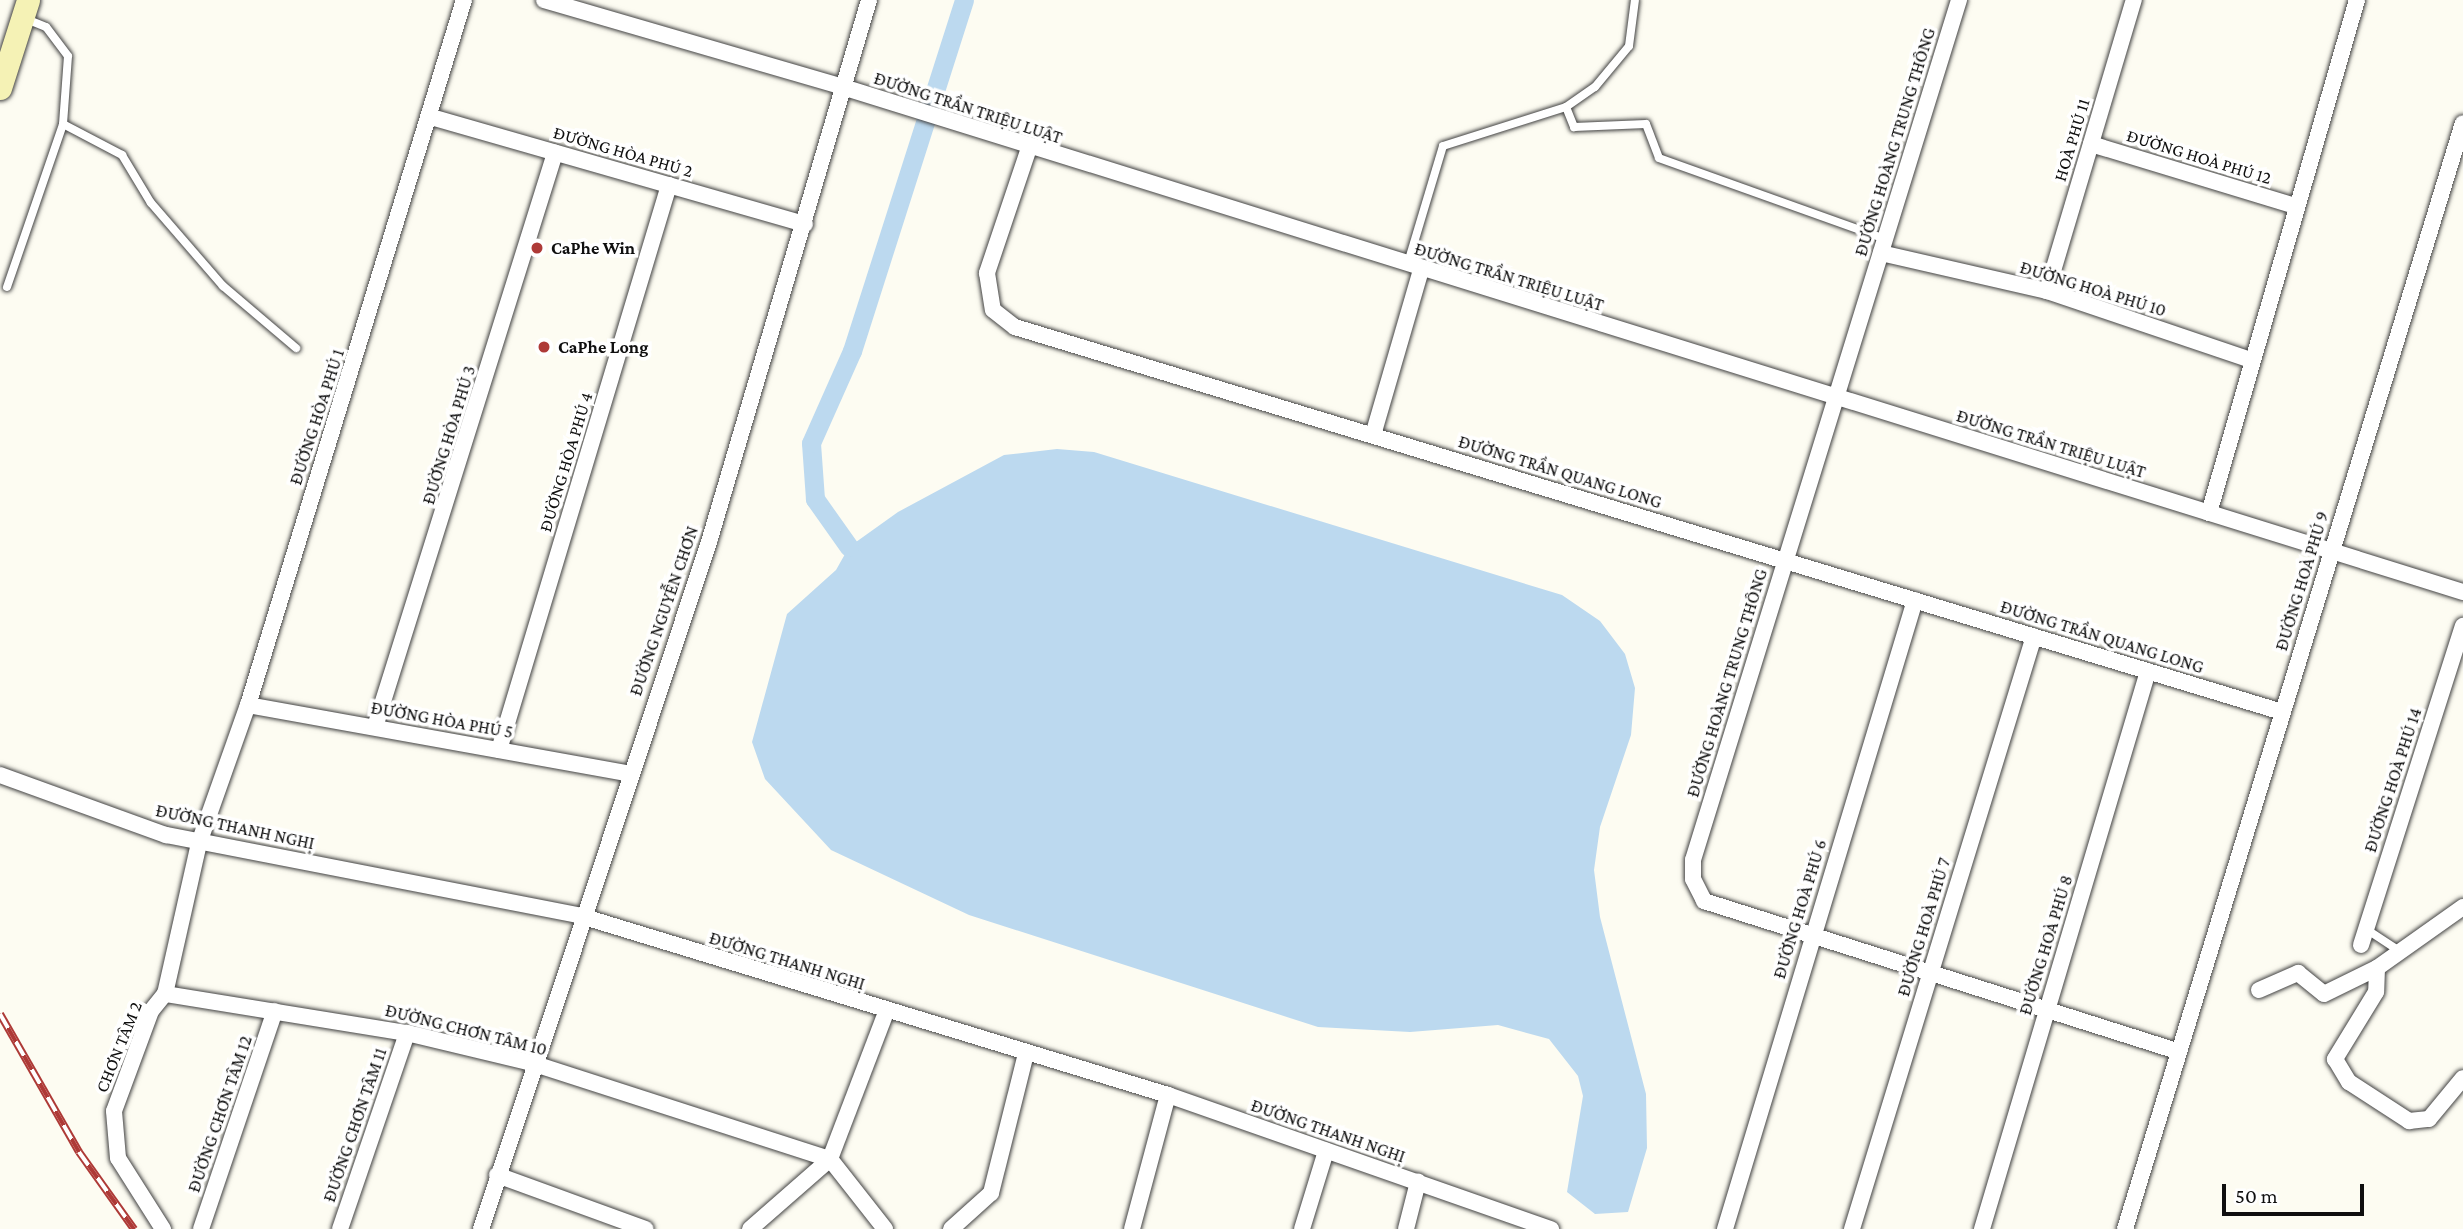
<!DOCTYPE html>
<html>
<head>
<meta charset="utf-8">
<style>
	body { margin:0 }
	#map { position:relative; width:2463px; height:1229px; overflow:hidden; background:#fdfcf2; font-family:"Crimson Pro",serif }
	div>[style] { position:absolute }
	[style*='--x'] { left:calc(var(--x)*1px); top:calc(var(--y)*1px); width:calc(var(--w)*1px); rotate:calc(var(--a)*1deg) }
	.water>* { inset:0; background:#bcd9ef }
	.canal>* { height:19px; margin:-9.5px; padding:0 9.5px; transform-origin:9.5px; border-radius:9.5px; background:#bcd9ef }
	.roads { filter:drop-shadow(0 0 2px #424242) drop-shadow(0 0 2px #424242) }
	.service>* { height:8px; margin:-4px; padding:0 4px; transform-origin:4px; border-radius:4px; background:#fff }
	.minor>* { height:16px; margin:-8px; padding:0 8px; transform-origin:8px; border-radius:8px; background:#fff }
	.secondary>* { height:23px; margin:-11.5px; padding:0 11.5px; transform-origin:11.5px; border-radius:11.5px; background:#f5f2b5 }
	.rail>* { height:8px; margin-top:-4px; transform-origin:0; background:repeating-linear-gradient(90deg,#fff 0 16px,#ae3a37 0 32px); box-sizing:border-box; border-block:2px solid #ae3a37 }
	.dots>* { width:19px; height:19px; translate:-50% -50%; box-sizing:border-box; border:4px solid #fff; border-radius:50% }
	span { translate:-50% -50%; white-space:nowrap; text-align:center; line-height:1.15; -webkit-text-stroke:7px #fff; paint-order:stroke }
	.street-label { font-size:18px; color:#0f0f0f }
	.poi-label { font-size:18px; color:#0f0f0f; font-weight:700 }
	.left { translate:0 -50%; text-align:left }
	.scale { position:absolute; left:2222px; top:1184px; width:142px; height:32px; box-sizing:border-box; border:4px solid #0f0f0f; border-top:0; padding-left:9px; font-size:21px; line-height:24px; white-space:nowrap; color:#0f0f0f; -webkit-text-stroke:5px #fff; paint-order:stroke }
</style>
</head>
<body>
<div id="map">
	<div class="water">
		<i style="clip-path:polygon(1057px 449px,1094px 452px,1562px 595px,1600px 621px,1625px 654px,1635px 688px,1631px 735px,1600px 827px,1594px 870px,1600px 917px,1646px 1094px,1647px 1148px,1628px 1212px,1595px 1214px,1567px 1192px,1583px 1096px,1578px 1076px,1549px 1039px,1498px 1025px,1410px 1032px,1318px 1027px,969px 915px,831px 850px,765px 779px,752px 742px,787px 614px,836px 570px,849px 547px,898px 512px,1004px 455px)"></i>
	</div>
	<div class="canal">
		<i style="--x:849;--y:547;--w:59;--a:-125.3"></i>
		<i style="--x:815;--y:499;--w:56;--a:-94.1"></i>
		<i style="--x:811;--y:443;--w:101;--a:-66"></i>
		<i style="--x:852;--y:351;--w:368;--a:-72.3"></i>
	</div>
	<div class="roads">
		<div class="service">
			<i style="--x:1566;--y:107;--w:22;--a:68"></i>
			<i style="--x:1574;--y:127;--w:72;--a:-2.4"></i>
			<i style="--x:1646;--y:124;--w:36;--a:69"></i>
			<i style="--x:1659;--y:158;--w:240;--a:19.7"></i>
			<i style="--x:63;--y:124;--w:67;--a:27.7"></i>
			<i style="--x:122;--y:155;--w:56;--a:58.9"></i>
			<i style="--x:151;--y:203;--w:110;--a:49.1"></i>
			<i style="--x:223;--y:286;--w:96;--a:40.3"></i>
			<i style="--x:1407;--y:266;--w:125;--a:-73.3"></i>
			<i style="--x:1443;--y:146;--w:129;--a:-17.6"></i>
			<i style="--x:1566;--y:107;--w:35;--a:-35"></i>
			<i style="--x:1595;--y:87;--w:53;--a:-50.3"></i>
			<i style="--x:1629;--y:46;--w:46;--a:-82.6"></i>
			<i style="--x:7;--y:287;--w:172;--a:-71"></i>
			<i style="--x:63;--y:124;--w:68;--a:-85.8"></i>
			<i style="--x:68;--y:56;--w:36;--a:-127"></i>
			<i style="--x:46;--y:27;--w:22;--a:-158"></i>
			<i style="--x:2366;--y:929;--w:42;--a:33.3"></i>
		</div>
		<div class="minor">
			<i style="--x:544;--y:0;--w:315;--a:16.2"></i>
			<i style="--x:846;--y:88;--w:1694;--a:17.31"></i>
			<i style="--x:1959;--y:0;--w:900;--a:107.19"></i>
			<i style="--x:1693;--y:860;--w:19;--a:90"></i>
			<i style="--x:1693;--y:879;--w:25;--a:63"></i>
			<i style="--x:1704;--y:901;--w:498;--a:17.6"></i>
			<i style="--x:431;--y:117;--w:389;--a:16"></i>
			<i style="--x:2091;--y:144;--w:213;--a:16.9"></i>
			<i style="--x:1029;--y:148;--w:132;--a:108.6"></i>
			<i style="--x:987;--y:273;--w:37;--a:81"></i>
			<i style="--x:993;--y:310;--w:28;--a:38"></i>
			<i style="--x:1015;--y:327;--w:1324;--a:16.9"></i>
			<i style="--x:1881;--y:253;--w:170;--a:12.9"></i>
			<i style="--x:2047;--y:291;--w:215;--a:18.7"></i>
			<i style="--x:2047;--y:291;--w:304;--a:-73.4"></i>
			<i style="--x:1373;--y:435;--w:172;--a:-73.8"></i>
			<i style="--x:2209;--y:513;--w:534;--a:-73.91"></i>
			<i style="--x:248;--y:705;--w:388;--a:10.2"></i>
			<i style="--x:375;--y:727;--w:602;--a:-72.59"></i>
			<i style="--x:499;--y:750;--w:590;--a:-73.25"></i>
			<i style="--x:0;--y:775;--w:177;--a:19.9"></i>
			<i style="--x:166;--y:835;--w:423;--a:11"></i>
			<i style="--x:581;--y:916;--w:614;--a:16.96"></i>
			<i style="--x:1168;--y:1095;--w:406;--a:19.3"></i>
			<i style="--x:2463;--y:907;--w:105;--a:144.7"></i>
			<i style="--x:2377;--y:968;--w:24;--a:92"></i>
			<i style="--x:2376;--y:992;--w:79;--a:121.5"></i>
			<i style="--x:2335;--y:1059;--w:27;--a:59"></i>
			<i style="--x:2349;--y:1082;--w:72;--a:33"></i>
			<i style="--x:2409;--y:1121;--w:20;--a:-6"></i>
			<i style="--x:2429;--y:1119;--w:53;--a:-50.3"></i>
			<i style="--x:2361;--y:945;--w:335;--a:-72.3"></i>
			<i style="--x:2259;--y:990;--w:43;--a:-23.6"></i>
			<i style="--x:2298;--y:973;--w:33;--a:39"></i>
			<i style="--x:2324;--y:994;--w:59;--a:-26.1"></i>
			<i style="--x:165;--y:994;--w:245;--a:9.2"></i>
			<i style="--x:407;--y:1033;--w:129;--a:13.5"></i>
			<i style="--x:532;--y:1063;--w:313;--a:17.9"></i>
			<i style="--x:830;--y:1159;--w:89;--a:51.8"></i>
			<i style="--x:497;--y:1175;--w:158;--a:20"></i>
			<i style="--x:163;--y:1229;--w:84;--a:-122.4"></i>
			<i style="--x:118;--y:1158;--w:47;--a:-94.9"></i>
			<i style="--x:114;--y:1111;--w:107;--a:-69.7"></i>
			<i style="--x:151;--y:1011;--w:22;--a:-51"></i>
			<i style="--x:165;--y:994;--w:155;--a:-77.3"></i>
			<i style="--x:199;--y:843;--w:146;--a:-70.5"></i>
			<i style="--x:248;--y:705;--w:737;--a:-72.97"></i>
			<i style="--x:201;--y:1229;--w:230;--a:-71.3"></i>
			<i style="--x:340;--y:1229;--w:207;--a:-71.1"></i>
			<i style="--x:481;--y:1229;--w:724;--a:-71.64"></i>
			<i style="--x:709;--y:542;--w:565;--a:-73.55"></i>
			<i style="--x:750;--y:1229;--w:106;--a:-41.2"></i>
			<i style="--x:830;--y:1159;--w:157;--a:-69.1"></i>
			<i style="--x:951;--y:1229;--w:54;--a:-42"></i>
			<i style="--x:991;--y:1193;--w:143;--a:-75.9"></i>
			<i style="--x:1132;--y:1229;--w:139;--a:-75"></i>
			<i style="--x:1302;--y:1229;--w:82;--a:-72.9"></i>
			<i style="--x:1406;--y:1229;--w:49;--a:-75.7"></i>
			<i style="--x:1725;--y:1229;--w:657;--a:-73.19"></i>
			<i style="--x:1852;--y:1229;--w:620;--a:-72.94"></i>
			<i style="--x:1982;--y:1229;--w:582;--a:-73.43"></i>
			<i style="--x:2125;--y:1229;--w:1156;--a:-73.01"></i>
		</div>
		<div class="secondary">
			<i style="--x:0;--y:88;--w:92;--a:-72.3"></i>
		</div>
	</div>
	<div class="rail">
		<i style="--x:0;--y:1014;--w:159;--a:60.2"></i>
		<i style="--x:79;--y:1152;--w:95;--a:54.5"></i>
	</div>
	<div class="dots">
		<i style="left:537px;top:248px;background:#ae3a37"></i>
		<i style="left:544px;top:347px;background:#ae3a37"></i>
	</div>
	<div class="street-label">
		<span style="left:968px;top:108px;rotate:18deg">ĐƯỜNG TRẦN TRIỆU LUẬT</span>
		<span style="left:2072px;top:140px;rotate:-73deg">HOÀ PHÚ 11</span>
		<span style="left:1895px;top:142px;rotate:-73deg">ĐƯỜNG HOÀNG TRUNG THÔNG</span>
		<span style="left:623px;top:152px;rotate:16deg">ĐƯỜNG HÒA PHÚ 2</span>
		<span style="left:2199px;top:157px;rotate:17deg">ĐƯỜNG HOÀ PHÚ 12</span>
		<span style="left:1509px;top:277px;rotate:17deg">ĐƯỜNG TRẦN TRIỆU LUẬT</span>
		<span style="left:2093px;top:289px;rotate:17deg">ĐƯỜNG HOÀ PHÚ 10</span>
		<span style="left:317px;top:417px;rotate:-72deg">ĐƯỜNG HÒA PHÚ 1</span>
		<span style="left:449px;top:435px;rotate:-73deg">ĐƯỜNG HÒA PHÚ 3</span>
		<span style="left:2051px;top:444px;rotate:17deg">ĐƯỜNG TRẦN TRIỆU LUẬT</span>
		<span style="left:566px;top:462px;rotate:-73deg">ĐƯỜNG HÒA PHÚ 4</span>
		<span style="left:1560px;top:472px;rotate:17deg">ĐƯỜNG TRẦN QUANG LONG</span>
		<span style="left:2302px;top:581px;rotate:-73deg">ĐƯỜNG HOÀ PHÚ 9</span>
		<span style="left:664px;top:611px;rotate:-71deg">ĐƯỜNG NGUYỄN CHƠN</span>
		<span style="left:2102px;top:637px;rotate:17deg">ĐƯỜNG TRẦN QUANG LONG</span>
		<span style="left:1727px;top:683px;rotate:-73deg">ĐƯỜNG HOÀNG TRUNG THÔNG</span>
		<span style="left:442px;top:720px;rotate:10deg">ĐƯỜNG HÒA PHÚ 5</span>
		<span style="left:2393px;top:780px;rotate:-72deg">ĐƯỜNG HOÀ PHÚ 14</span>
		<span style="left:235px;top:827px;rotate:12deg">ĐƯỜNG THANH NGHỊ</span>
		<span style="left:1800px;top:909px;rotate:-73deg">ĐƯỜNG HOÀ PHÚ 6</span>
		<span style="left:1924px;top:927px;rotate:-73deg">ĐƯỜNG HOÀ PHÚ 7</span>
		<span style="left:2046px;top:945px;rotate:-73deg">ĐƯỜNG HOÀ PHÚ 8</span>
		<span style="left:787px;top:961px;rotate:17deg">ĐƯỜNG THANH NGHỊ</span>
		<span style="left:466px;top:1030px;rotate:14deg">ĐƯỜNG CHƠN TÂM 10</span>
		<span style="left:119px;top:1047px;rotate:-68deg">CHƠN TÂM 2</span>
		<span style="left:220px;top:1114px;rotate:-71deg">ĐƯỜNG CHƠN TÂM 12</span>
		<span style="left:355px;top:1125px;rotate:-71deg">ĐƯỜNG CHƠN TÂM 11</span>
		<span style="left:1328px;top:1131px;rotate:19deg">ĐƯỜNG THANH NGHỊ</span>
	</div>
	<div class="poi-label">
		<span class="left" style="left:551px;top:248px">CaPhe Win</span>
		<span class="left" style="left:558px;top:347px">CaPhe Long</span>
	</div>
	<div class="scale">50 m</div>
</div>
</body>
</html>
